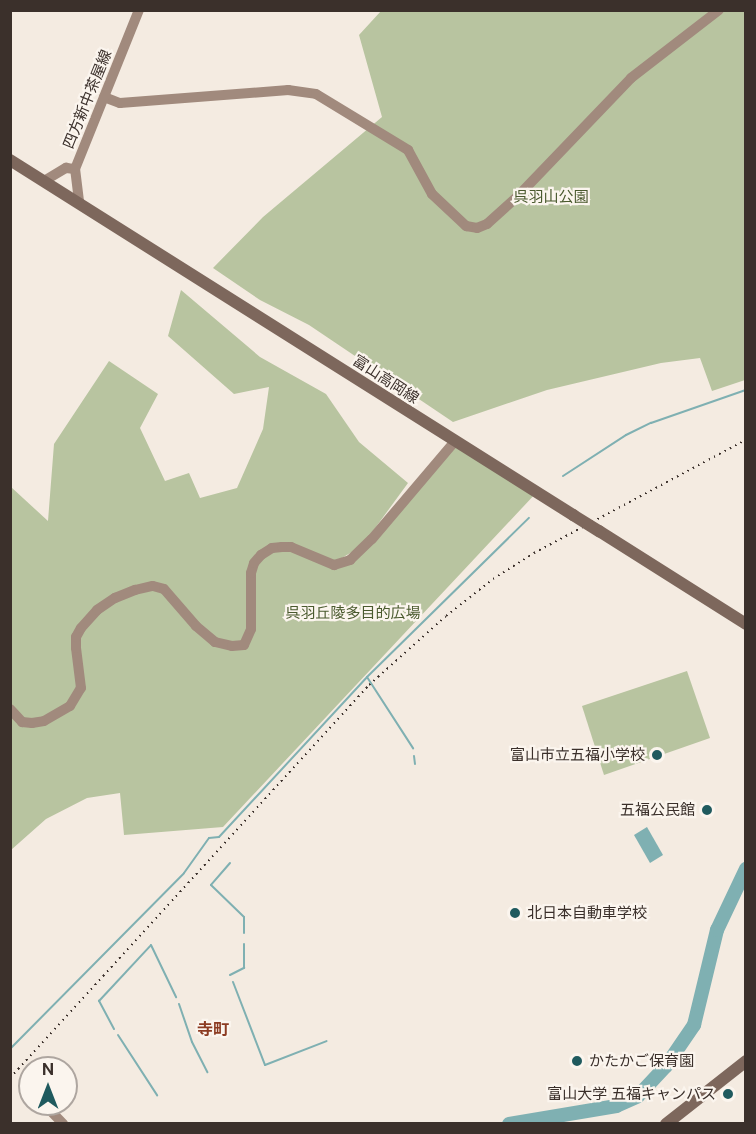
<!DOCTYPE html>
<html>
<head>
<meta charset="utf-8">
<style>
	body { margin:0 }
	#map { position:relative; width:756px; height:1134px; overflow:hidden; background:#f4ebe1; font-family:"Public Sans","Noto Sans JP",sans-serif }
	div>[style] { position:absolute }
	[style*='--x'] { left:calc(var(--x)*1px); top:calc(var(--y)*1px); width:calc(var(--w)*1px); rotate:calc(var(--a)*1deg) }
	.green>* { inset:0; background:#b8c4a0 }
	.water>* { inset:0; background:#7fb0b2 }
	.stream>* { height:2px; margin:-1px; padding:0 1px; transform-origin:1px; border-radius:1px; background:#7fb0b2 }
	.river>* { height:14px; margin:-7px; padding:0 7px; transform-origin:7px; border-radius:7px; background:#7fb0b2 }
	.secondary>* { height:10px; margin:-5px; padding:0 5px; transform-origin:5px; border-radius:5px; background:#a18a7d }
	.primary>* { height:12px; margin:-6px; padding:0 6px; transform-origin:6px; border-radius:6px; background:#7d675c }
	.rail>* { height:2px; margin-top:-1px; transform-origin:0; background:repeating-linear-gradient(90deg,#3b302b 0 1.5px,transparent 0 6px) }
	.primary-bridge>* { height:12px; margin:-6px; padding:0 6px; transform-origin:6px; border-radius:6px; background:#7d675c }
	.dots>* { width:16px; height:16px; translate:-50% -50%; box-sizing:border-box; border:3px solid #fbf5ee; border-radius:50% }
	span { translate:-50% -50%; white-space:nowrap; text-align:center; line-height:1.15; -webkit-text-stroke:4.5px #fbf5ee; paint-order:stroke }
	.street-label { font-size:15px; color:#3b302b }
	.park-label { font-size:15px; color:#4a5a2e }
	.poi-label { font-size:15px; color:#3b302b }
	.right { translate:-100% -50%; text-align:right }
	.left { translate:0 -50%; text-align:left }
	.neighbourhood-label { font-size:16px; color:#8c3b22; font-weight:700 }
	.frame { position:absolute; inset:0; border:12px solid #3b302b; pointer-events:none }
	.north { position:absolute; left:18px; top:1056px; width:60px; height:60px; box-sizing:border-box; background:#fbf5ee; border:2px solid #aea6a0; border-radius:50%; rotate:0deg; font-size:16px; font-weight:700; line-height:24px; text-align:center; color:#3b302b }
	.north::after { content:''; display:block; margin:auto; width:21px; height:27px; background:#1f5a5e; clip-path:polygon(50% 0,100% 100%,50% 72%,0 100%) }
</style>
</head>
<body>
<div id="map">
	<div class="green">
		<i style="clip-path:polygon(381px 11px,745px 11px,745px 380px,712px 391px,700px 358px,661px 363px,547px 390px,453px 422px,309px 325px,260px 300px,213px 268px,263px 217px,382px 117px,359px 35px)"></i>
		<i style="clip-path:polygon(181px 290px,260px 357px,326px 394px,359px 442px,408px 483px,362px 546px,330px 565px,342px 564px,350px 560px,372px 539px,455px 441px,537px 492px,223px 827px,124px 835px,120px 793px,87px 798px,46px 819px,11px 850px,11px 487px,48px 521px,54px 444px,109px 361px,158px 394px,140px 428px,165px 481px,189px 473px,200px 498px,237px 488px,263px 429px,269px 387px,234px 394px,168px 336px)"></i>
		<i style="clip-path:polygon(687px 671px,710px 738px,604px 775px,582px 706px)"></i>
	</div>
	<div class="water">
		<i style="clip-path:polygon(647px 827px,663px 855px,650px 863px,634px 835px)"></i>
	</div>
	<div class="stream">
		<i style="--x:563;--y:476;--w:75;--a:-33.1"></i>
		<i style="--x:626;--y:435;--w:28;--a:-26"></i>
		<i style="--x:651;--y:423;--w:101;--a:-19.2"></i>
		<i style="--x:367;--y:677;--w:85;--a:57.1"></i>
		<i style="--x:414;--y:756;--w:8;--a:83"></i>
		<i style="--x:230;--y:863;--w:29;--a:131"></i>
		<i style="--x:211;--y:885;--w:46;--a:44.1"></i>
		<i style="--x:244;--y:917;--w:16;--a:90"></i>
		<i style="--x:230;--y:975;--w:16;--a:-27"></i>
		<i style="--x:244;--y:968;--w:24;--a:-90"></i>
		<i style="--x:233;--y:982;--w:89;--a:68.9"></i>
		<i style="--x:265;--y:1065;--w:66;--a:-21.2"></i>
		<i style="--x:179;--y:1004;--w:40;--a:71.1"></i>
		<i style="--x:192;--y:1042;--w:34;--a:63"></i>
		<i style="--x:114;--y:1029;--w:32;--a:-118"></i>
		<i style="--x:99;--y:1001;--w:76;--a:-47.1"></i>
		<i style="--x:151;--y:945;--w:58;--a:64.3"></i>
		<i style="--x:118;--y:1035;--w:72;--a:57"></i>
		<i style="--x:10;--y:1049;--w:247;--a:-45.3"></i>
		<i style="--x:184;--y:873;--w:43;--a:-54.5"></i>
		<i style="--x:209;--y:838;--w:10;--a:-6"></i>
		<i style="--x:219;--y:837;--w:218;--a:-47.2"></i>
		<i style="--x:367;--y:677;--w:227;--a:-44.5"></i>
	</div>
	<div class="river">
		<i style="--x:509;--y:1124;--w:109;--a:-9.5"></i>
		<i style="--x:616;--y:1106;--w:24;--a:-24"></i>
		<i style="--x:638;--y:1096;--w:41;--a:-47"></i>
		<i style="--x:666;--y:1066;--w:50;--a:-55.7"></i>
		<i style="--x:694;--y:1025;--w:98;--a:-76.4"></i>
		<i style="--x:717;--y:930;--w:68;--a:-64.6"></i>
	</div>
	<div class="secondary">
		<i style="--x:104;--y:97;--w:17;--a:21"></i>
		<i style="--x:120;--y:103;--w:169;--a:-4.4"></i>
		<i style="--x:288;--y:90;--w:28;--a:8"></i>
		<i style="--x:316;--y:94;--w:108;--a:31.3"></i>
		<i style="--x:408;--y:150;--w:50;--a:61.4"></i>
		<i style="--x:432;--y:194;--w:47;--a:43.3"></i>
		<i style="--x:466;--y:226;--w:11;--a:10"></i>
		<i style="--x:477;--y:228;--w:11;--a:-22"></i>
		<i style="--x:487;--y:224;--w:42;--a:-42.1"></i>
		<i style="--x:518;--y:196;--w:163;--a:-46.2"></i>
		<i style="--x:631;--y:78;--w:111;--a:-37.7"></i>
		<i style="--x:44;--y:181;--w:26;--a:-31"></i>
		<i style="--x:66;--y:168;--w:9;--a:6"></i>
		<i style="--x:79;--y:201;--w:32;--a:-97"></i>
		<i style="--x:75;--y:169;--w:171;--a:-68.1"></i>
		<i style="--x:10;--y:709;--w:18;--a:47"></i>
		<i style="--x:22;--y:722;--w:10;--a:6"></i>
		<i style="--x:32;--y:723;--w:12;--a:-9"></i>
		<i style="--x:44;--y:721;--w:30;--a:-30"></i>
		<i style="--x:70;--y:706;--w:21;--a:-59"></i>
		<i style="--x:81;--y:688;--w:40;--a:-97.1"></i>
		<i style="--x:76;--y:648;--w:11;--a:-90"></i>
		<i style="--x:76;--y:637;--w:10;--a:-61"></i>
		<i style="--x:81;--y:628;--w:24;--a:-48"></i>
		<i style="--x:97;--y:610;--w:22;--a:-34"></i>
		<i style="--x:115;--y:598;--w:22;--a:-22"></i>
		<i style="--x:135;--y:590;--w:18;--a:-13"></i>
		<i style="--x:153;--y:586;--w:11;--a:15"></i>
		<i style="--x:164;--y:589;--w:49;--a:49.1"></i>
		<i style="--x:196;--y:626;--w:25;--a:40"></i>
		<i style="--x:215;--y:642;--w:17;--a:13"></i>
		<i style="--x:232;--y:646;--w:12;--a:-5"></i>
		<i style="--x:244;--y:645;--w:17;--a:-66"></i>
		<i style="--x:251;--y:629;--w:56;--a:-90"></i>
		<i style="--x:251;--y:573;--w:10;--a:-73"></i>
		<i style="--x:254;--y:563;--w:11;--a:-49"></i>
		<i style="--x:261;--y:555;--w:13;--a:-32"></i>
		<i style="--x:272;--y:548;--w:10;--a:-6"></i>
		<i style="--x:282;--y:547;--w:9;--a:0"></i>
		<i style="--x:291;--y:547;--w:47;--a:22.7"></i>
		<i style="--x:334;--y:565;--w:17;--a:-17"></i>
		<i style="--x:350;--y:560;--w:30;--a:-44"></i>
		<i style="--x:372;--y:539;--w:128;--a:-49.7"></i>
		<i style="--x:44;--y:1104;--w:28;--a:46"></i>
	</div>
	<div class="primary">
		<i style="--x:10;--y:160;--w:666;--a:32.23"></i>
		<i style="--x:599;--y:531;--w:174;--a:32.3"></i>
		<i style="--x:666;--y:1124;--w:102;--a:-38.2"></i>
	</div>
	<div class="rail">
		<i style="--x:10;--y:1078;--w:532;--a:-47.59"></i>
		<i style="--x:369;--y:685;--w:103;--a:-41.9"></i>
		<i style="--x:446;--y:616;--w:60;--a:-38.2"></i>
		<i style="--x:493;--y:579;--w:49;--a:-32.4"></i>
		<i style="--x:534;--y:553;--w:240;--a:-28.1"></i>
	</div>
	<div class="primary-bridge">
		<i style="--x:573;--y:515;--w:31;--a:32"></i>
	</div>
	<div class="dots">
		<i style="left:657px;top:755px;background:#1f5a5e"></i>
		<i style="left:707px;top:810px;background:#1f5a5e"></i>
		<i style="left:515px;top:913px;background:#1f5a5e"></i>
		<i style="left:577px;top:1061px;background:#1f5a5e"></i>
		<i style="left:728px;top:1094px;background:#1f5a5e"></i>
	</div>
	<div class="street-label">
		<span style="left:87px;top:99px;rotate:-68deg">四方新中茶屋線</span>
		<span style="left:386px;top:379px;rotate:33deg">富山高岡線</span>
	</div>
	<div class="park-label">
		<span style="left:551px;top:197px">呉羽山公園</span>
		<span style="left:353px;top:613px">呉羽丘陵多目的広場</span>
	</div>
	<div class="poi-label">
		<span class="right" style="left:645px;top:755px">富山市立五福小学校</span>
		<span class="right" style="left:695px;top:810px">五福公民館</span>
		<span class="left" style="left:527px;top:913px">北日本自動車学校</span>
		<span class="left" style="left:589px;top:1061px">かたかご保育園</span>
		<span class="right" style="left:716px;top:1094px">富山大学 五福キャンパス</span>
	</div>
	<div class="neighbourhood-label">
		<span style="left:213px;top:1030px">寺町</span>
	</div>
	<div class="frame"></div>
	<div class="north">N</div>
</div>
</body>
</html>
